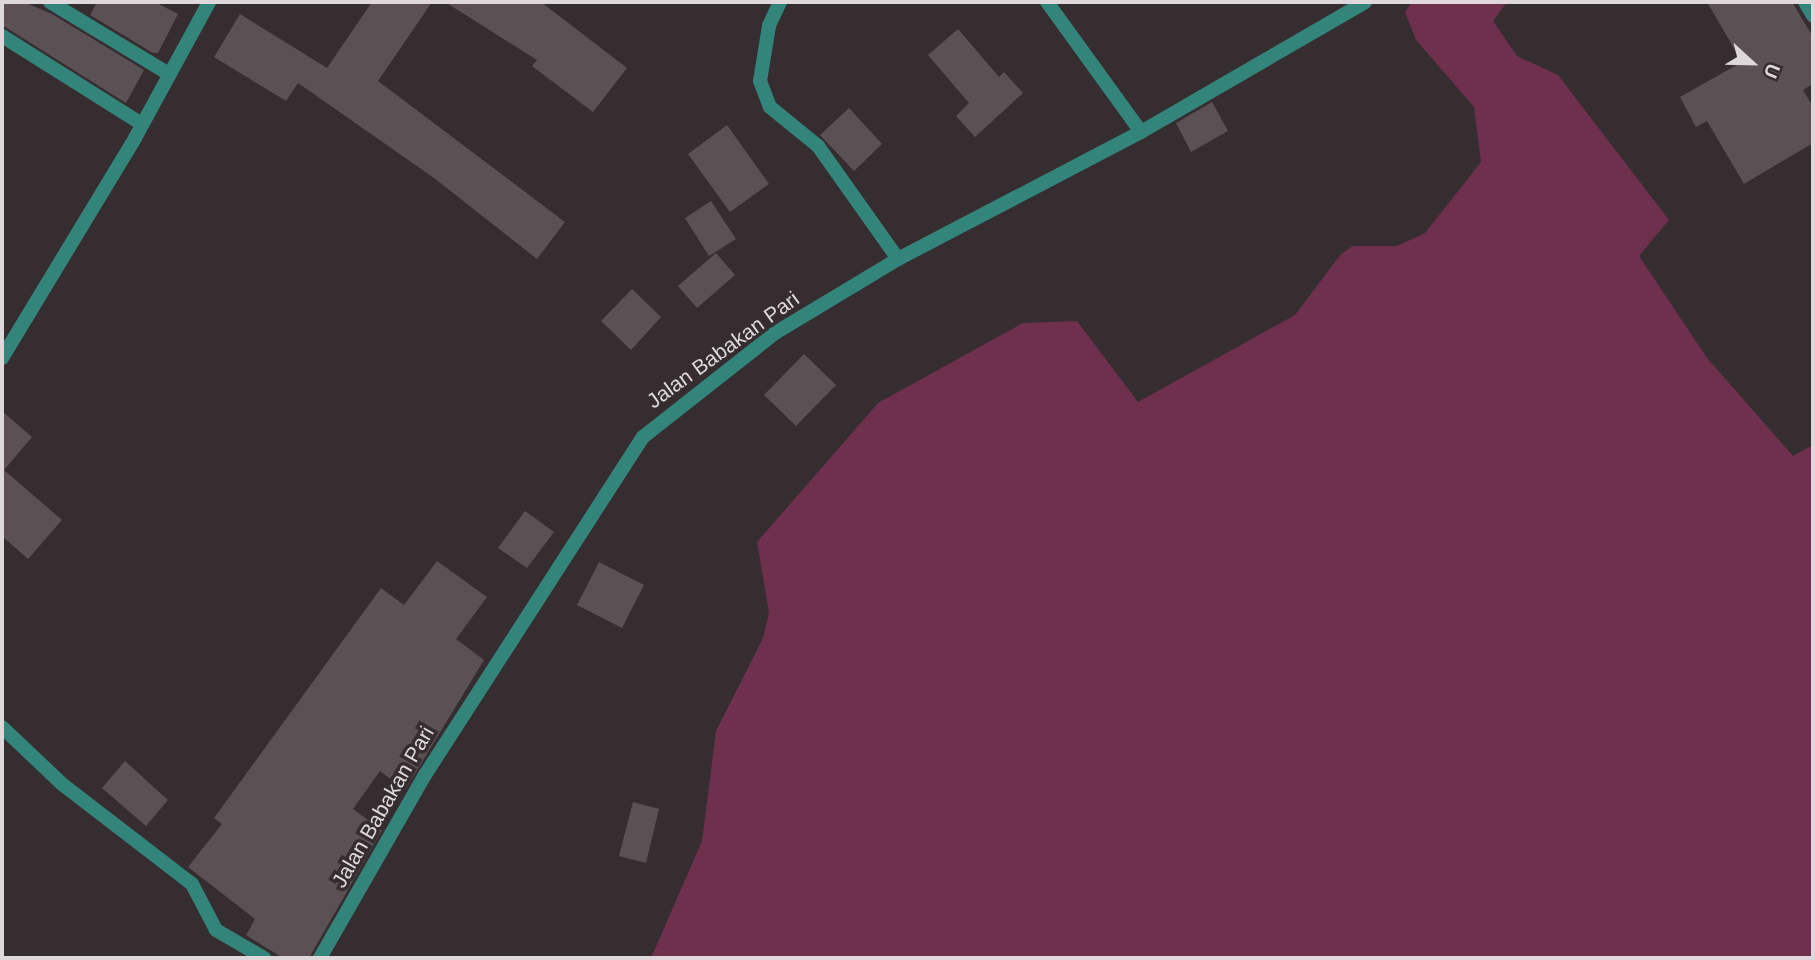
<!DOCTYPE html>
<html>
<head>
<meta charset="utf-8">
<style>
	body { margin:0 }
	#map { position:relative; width:1815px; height:960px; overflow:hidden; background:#362d30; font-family:Helvetica,sans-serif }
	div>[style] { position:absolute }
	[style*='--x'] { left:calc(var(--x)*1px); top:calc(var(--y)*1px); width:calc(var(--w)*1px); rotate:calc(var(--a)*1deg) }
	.green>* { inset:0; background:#6e304c }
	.building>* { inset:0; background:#5b5154 }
	.minor>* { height:14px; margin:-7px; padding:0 7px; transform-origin:7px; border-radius:7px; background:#33847b }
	span { translate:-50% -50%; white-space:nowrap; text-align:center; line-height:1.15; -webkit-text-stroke:7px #362d30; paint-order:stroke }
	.street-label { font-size:21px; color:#ded8da }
	.frame { position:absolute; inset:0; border:4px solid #ded8da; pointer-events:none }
	.north { position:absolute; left:1717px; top:28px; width:70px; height:70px; -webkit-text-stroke:5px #362d30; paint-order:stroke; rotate:112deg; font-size:19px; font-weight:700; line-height:28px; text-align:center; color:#ded8da }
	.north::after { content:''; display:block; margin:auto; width:24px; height:32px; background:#ded8da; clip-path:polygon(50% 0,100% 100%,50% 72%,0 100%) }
</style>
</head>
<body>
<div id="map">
	<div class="green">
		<i style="clip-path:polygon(1412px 2px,1507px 2px,1493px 21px,1517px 56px,1558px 75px,1669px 220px,1639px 256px,1707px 358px,1793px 456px,1813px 445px,1813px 958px,651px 958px,702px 841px,716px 731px,763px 638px,769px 613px,757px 542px,878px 403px,1023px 323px,1077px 321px,1138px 402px,1295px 315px,1341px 254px,1353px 246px,1397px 246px,1425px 233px,1481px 162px,1474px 107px,1416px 40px,1405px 12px)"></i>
	</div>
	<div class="building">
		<i style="clip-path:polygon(2px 2px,24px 2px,52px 14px,144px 70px,126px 103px,2px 25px)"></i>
		<i style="clip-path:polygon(97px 2px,155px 2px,178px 14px,158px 53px,153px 53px,90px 15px)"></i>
		<i style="clip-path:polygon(372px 2px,432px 2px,378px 81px,565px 222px,537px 259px,434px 178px,298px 83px,286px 101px,214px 57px,240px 14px,327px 68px)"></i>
		<i style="clip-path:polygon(445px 2px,541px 2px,627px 68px,593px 112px,532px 66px,537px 60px)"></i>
		<i style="clip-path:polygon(1707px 2px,1792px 2px,1813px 37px,1813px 84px,1803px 90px,1813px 107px,1813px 143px,1744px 184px,1707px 121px,1696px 127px,1680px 97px,1742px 62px)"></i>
		<i style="clip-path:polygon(958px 29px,999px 77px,1004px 72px,1023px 93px,975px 137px,956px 116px,969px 103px,928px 55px)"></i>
		<i style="clip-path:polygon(1212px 102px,1228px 131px,1191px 152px,1176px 123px)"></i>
		<i style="clip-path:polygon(849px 108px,882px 144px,854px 171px,820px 135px)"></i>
		<i style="clip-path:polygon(727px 125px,769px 184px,730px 212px,688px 154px)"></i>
		<i style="clip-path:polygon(711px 201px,736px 239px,709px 256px,685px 218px)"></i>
		<i style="clip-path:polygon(716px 253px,735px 275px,697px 308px,678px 286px)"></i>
		<i style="clip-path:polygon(632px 289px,661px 317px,631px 350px,601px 321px)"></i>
		<i style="clip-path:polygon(804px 354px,836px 385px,796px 426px,764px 395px)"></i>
		<i style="clip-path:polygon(2px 411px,32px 437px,4px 470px,62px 520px,28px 559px,2px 536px)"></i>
		<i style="clip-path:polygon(525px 511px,554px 532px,527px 568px,498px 548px)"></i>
		<i style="clip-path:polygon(437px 561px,487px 597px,456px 639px,484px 660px,405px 790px,380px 771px,353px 809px,382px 830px,309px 958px,283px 958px,246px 935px,255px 919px,188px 867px,222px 824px,214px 818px,381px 588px,404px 605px)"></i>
		<i style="clip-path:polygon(599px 562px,644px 585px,622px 628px,577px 605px)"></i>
		<i style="clip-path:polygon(125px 761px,168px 800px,146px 826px,102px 788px)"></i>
		<i style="clip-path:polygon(633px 802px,659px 809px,646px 863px,619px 856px)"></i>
	</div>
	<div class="minor">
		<i style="--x:50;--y:2;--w:139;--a:31.2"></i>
		<i style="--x:780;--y:2;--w:26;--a:115"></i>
		<i style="--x:769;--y:26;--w:56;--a:99.3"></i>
		<i style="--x:760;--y:81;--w:28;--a:69"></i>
		<i style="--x:770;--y:107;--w:62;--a:39.1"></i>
		<i style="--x:818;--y:146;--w:138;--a:54.7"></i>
		<i style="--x:1047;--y:2;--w:160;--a:54.1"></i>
		<i style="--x:1805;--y:2;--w:16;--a:60"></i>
		<i style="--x:2;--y:36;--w:165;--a:32.2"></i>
		<i style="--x:2;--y:358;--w:257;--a:-58.8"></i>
		<i style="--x:135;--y:138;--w:155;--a:-61.4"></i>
		<i style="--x:2;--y:727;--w:83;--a:43.5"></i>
		<i style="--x:62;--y:784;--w:164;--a:37.6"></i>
		<i style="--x:192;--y:884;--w:52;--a:62.4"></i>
		<i style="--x:216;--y:930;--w:56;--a:30.3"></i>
		<i style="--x:320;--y:958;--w:211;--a:-60.2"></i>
		<i style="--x:425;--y:775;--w:402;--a:-57.2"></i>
		<i style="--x:643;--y:437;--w:168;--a:-38.2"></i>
		<i style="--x:775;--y:333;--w:144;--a:-31"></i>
		<i style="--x:898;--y:259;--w:274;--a:-27.6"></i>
		<i style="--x:1141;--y:132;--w:259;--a:-30.1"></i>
	</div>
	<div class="street-label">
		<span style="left:723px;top:350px;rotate:-36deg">Jalan Babakan Pari</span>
		<span style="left:383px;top:807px;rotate:-60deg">Jalan Babakan Pari</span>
	</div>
	<div class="frame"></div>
	<div class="north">U</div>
</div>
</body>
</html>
